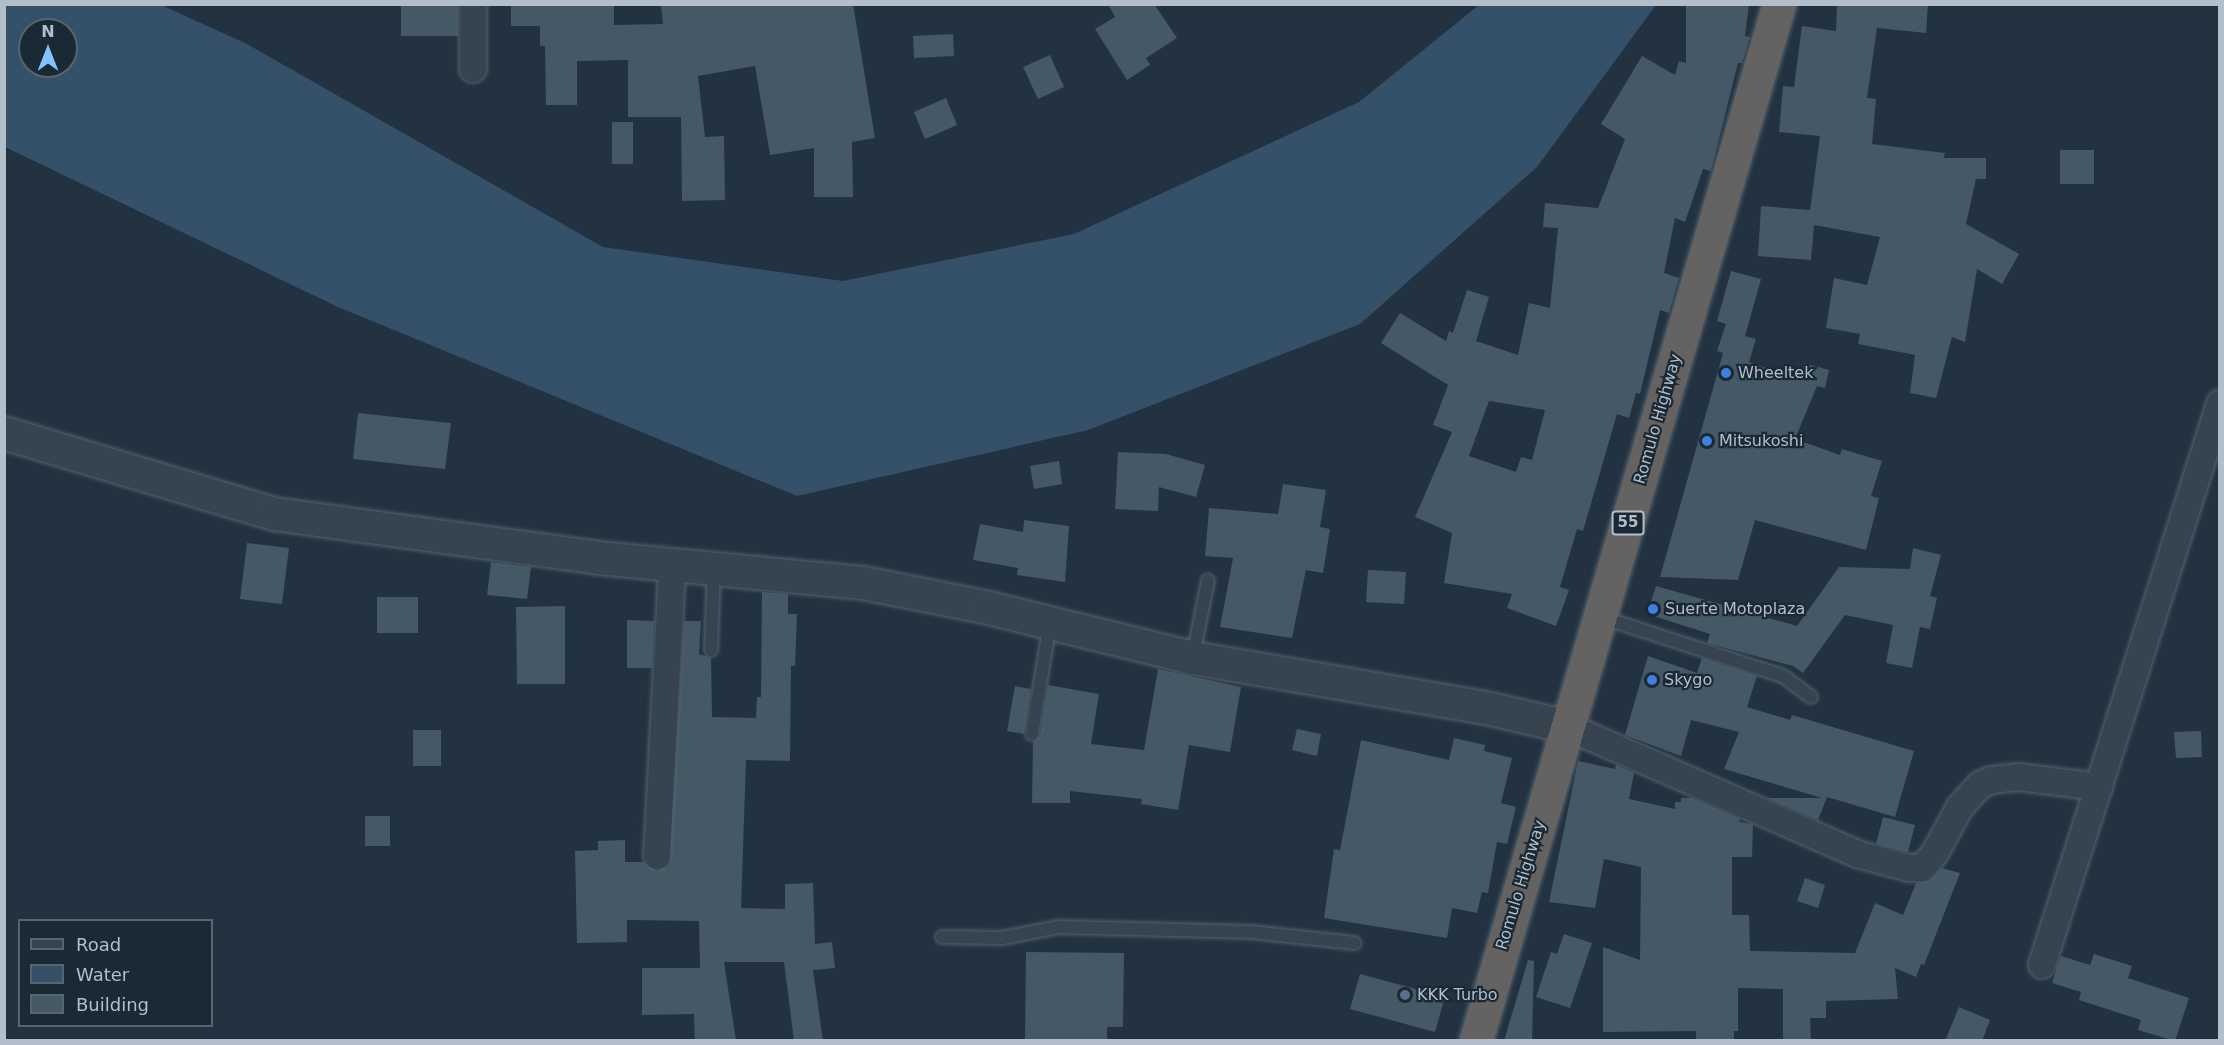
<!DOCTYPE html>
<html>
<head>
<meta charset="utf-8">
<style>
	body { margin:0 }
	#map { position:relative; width:2224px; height:1045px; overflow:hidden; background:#223240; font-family:"DejaVu Sans",sans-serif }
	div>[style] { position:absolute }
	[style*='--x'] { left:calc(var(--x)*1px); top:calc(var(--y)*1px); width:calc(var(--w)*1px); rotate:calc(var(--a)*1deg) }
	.water>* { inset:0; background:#345169 }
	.building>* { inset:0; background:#455866 }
	.roads { filter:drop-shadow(0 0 2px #54626d) drop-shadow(0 0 2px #54626d) }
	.service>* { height:12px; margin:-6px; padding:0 6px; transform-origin:6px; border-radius:6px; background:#36444f }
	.minor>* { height:26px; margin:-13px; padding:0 13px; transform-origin:13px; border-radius:13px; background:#36444f }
	.tertiary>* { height:32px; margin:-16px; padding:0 16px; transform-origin:16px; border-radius:16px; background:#36444f }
	.trunk>* { height:33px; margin:-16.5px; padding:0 16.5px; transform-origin:16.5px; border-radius:16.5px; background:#656361 }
	.dots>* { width:16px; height:16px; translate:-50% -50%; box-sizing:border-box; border:3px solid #1b2934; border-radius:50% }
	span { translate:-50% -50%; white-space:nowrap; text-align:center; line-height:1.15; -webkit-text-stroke:4.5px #1b2934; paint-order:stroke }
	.shield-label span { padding:2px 4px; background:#1b2934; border:2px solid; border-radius:4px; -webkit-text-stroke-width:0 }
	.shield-label { font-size:15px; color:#b2bfca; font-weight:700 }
	.poi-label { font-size:16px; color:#b2bfca }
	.left { translate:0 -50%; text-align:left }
	.street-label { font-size:16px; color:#b2bfca }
	.frame { position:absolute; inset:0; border:6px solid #b2bfca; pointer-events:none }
	.legend { position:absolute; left:18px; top:919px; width:195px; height:108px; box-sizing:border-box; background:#1b2934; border:2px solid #576570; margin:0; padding:8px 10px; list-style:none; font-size:18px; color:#b2bfca }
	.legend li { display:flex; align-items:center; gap:12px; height:30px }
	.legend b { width:30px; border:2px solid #576570 }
	.north { position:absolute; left:18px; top:18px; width:60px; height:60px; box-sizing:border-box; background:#1b2934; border:2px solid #576570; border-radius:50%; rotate:0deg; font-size:16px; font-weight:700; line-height:24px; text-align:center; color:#b2bfca }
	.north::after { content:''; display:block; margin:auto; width:21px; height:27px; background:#82c3ff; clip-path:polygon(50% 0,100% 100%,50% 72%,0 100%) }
</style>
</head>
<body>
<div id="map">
	<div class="water">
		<i style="clip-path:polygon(evenodd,4px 5px,161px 5px,247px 44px,603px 247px,843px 281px,1074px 234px,1359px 102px,1479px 5px,1656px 5px,1537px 167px,1360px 324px,1088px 430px,797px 496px,338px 307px,5px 147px,4px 5px,30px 30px,66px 30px,66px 66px,30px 66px,30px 30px)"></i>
	</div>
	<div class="building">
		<i style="clip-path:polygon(401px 4px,458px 4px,458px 36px,401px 36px)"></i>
		<i style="clip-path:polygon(511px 4px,614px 4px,614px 25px,663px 24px,661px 4px,853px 4px,875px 138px,852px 142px,853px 197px,814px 197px,814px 148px,770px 155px,755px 66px,698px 76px,705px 137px,724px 136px,725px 200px,682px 201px,681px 117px,628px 117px,628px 60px,577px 61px,577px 105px,546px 105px,545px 46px,540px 46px,540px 26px,511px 26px)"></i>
		<i style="clip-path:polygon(1108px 4px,1154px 4px,1177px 38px,1146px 58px,1150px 65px,1127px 80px,1095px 29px,1115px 17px)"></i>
		<i style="clip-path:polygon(evenodd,1686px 4px,1749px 4px,1745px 36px,1750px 37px,1742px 63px,1738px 63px,1711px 171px,1703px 169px,1685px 222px,1675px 218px,1664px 273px,1679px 278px,1669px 313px,1660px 310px,1640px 394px,1636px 393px,1629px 418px,1617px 414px,1583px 531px,1577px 529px,1560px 587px,1569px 590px,1556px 626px,1507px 608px,1512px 594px,1444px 583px,1452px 533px,1415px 517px,1452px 432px,1433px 425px,1448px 385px,1381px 343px,1400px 313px,1446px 341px,1449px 331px,1453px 333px,1467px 290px,1489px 297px,1476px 341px,1518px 355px,1529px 303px,1550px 308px,1558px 228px,1543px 227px,1545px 203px,1598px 208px,1625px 139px,1601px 124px,1642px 56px,1675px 75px,1679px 61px,1686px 63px,1686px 4px,1489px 401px,1545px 410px,1532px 460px,1521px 457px,1516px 472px,1469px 456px,1489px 401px)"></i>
		<i style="clip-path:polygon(1837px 4px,1928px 4px,1926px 33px,1877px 28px,1867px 98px,1876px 99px,1872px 144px,1945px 153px,1944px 158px,1986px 158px,1986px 179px,1976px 179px,1966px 224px,2019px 254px,2002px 284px,1977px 269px,1965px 342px,1952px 337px,1936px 398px,1910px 393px,1915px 355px,1858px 344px,1860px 334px,1826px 328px,1834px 278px,1867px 285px,1880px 237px,1814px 225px,1811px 260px,1758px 256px,1761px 206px,1810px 210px,1820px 136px,1779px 132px,1783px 86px,1794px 87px,1802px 26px,1836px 31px)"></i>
		<i style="clip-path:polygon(953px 34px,954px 56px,914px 58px,913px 36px)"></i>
		<i style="clip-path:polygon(1050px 55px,1064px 87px,1038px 99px,1023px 67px)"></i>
		<i style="clip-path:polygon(946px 98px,957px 125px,925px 139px,914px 112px)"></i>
		<i style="clip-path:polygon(612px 122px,633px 122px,633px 164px,612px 164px)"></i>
		<i style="clip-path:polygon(2060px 150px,2094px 150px,2094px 184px,2060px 184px)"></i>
		<i style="clip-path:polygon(1731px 271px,1761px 279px,1745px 336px,1756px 339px,1749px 362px,1800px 380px,1804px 363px,1829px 370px,1825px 388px,1817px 386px,1795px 439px,1840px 455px,1842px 449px,1882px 461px,1871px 496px,1879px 498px,1866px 550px,1755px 520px,1738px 580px,1660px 577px,1723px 353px,1717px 351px,1726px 324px,1717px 321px)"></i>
		<i style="clip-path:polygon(358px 413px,451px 423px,445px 469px,353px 459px)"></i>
		<i style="clip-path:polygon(1118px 452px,1166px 454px,1205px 465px,1196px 497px,1159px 487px,1158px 511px,1115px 509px)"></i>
		<i style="clip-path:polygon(1059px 461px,1062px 484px,1034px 489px,1030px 466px)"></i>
		<i style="clip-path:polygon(1283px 484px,1326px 490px,1320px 527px,1330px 529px,1323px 573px,1306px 570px,1292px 638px,1220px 627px,1233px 558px,1205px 556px,1209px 508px,1278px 514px)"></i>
		<i style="clip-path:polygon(1024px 520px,1069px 526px,1065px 582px,1017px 575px,1018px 568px,973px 560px,980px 524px,1023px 532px)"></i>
		<i style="clip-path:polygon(247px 543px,289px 548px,282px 604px,240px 599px)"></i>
		<i style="clip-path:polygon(1913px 548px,1941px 555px,1930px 596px,1937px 598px,1930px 629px,1920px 627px,1912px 668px,1886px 663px,1893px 625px,1845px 615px,1803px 673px,1793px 666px,1707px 643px,1710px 634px,1647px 614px,1656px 586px,1797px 626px,1839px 567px,1910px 569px)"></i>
		<i style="clip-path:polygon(491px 562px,531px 567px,527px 599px,487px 595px)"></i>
		<i style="clip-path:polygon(1368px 570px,1406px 572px,1404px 604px,1366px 602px)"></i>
		<i style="clip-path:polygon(762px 592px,788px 594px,788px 614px,797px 614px,795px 666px,791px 666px,790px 761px,746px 760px,741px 908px,785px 909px,785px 884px,813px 883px,815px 944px,832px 942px,835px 968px,813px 970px,823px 1041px,794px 1041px,784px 962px,724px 962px,736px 1041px,695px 1041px,694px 1014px,642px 1015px,642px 968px,700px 968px,699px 921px,627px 920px,627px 942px,577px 943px,575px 851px,598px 850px,598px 841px,625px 840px,625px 862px,643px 862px,657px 871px,669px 865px,684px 621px,701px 621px,699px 654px,711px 658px,712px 717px,756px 718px,757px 697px,761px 697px)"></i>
		<i style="clip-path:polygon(377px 597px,418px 597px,418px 633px,377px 633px)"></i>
		<i style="clip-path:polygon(565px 606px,565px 684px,517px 684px,516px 607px)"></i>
		<i style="clip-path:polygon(627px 620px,654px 621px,652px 668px,627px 668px)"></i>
		<i style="clip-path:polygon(1648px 656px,1697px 673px,1702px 658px,1757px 676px,1747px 707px,1790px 720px,1792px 715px,1914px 751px,1895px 817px,1827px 797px,1818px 820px,1767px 798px,1822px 798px,1724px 769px,1739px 732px,1691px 720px,1681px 756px,1625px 735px)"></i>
		<i style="clip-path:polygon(1158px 669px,1241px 687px,1230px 752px,1189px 745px,1178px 810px,1141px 804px,1142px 799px,1070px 791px,1070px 803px,1032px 803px,1033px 742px,1040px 735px,1048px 685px,1099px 694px,1091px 744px,1144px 750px)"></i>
		<i style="clip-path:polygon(1015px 686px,1031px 689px,1024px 734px,1007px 731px)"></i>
		<i style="clip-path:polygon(1297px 729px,1321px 734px,1317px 756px,1292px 750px)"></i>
		<i style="clip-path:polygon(413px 730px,441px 730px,441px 766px,413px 766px)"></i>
		<i style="clip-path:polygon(2201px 731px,2202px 757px,2176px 758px,2174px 732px)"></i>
		<i style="clip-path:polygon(1454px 738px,1485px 745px,1484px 751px,1512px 758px,1501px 803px,1516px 807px,1507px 844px,1497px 842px,1488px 893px,1482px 892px,1477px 913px,1452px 908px,1447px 938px,1324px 918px,1334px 849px,1340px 850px,1361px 740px,1449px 760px)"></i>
		<i style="clip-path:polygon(1578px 761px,1615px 769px,1616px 765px,1634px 773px,1629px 799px,1675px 809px,1675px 802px,1681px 802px,1681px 798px,1692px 798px,1740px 819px,1739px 822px,1753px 824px,1752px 857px,1732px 857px,1732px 915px,1749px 915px,1750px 951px,1855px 953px,1875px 903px,1903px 915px,1916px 883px,1929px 881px,1942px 868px,1960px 873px,1924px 965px,1921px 964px,1916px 977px,1895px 968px,1898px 999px,1826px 1001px,1826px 1018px,1810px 1018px,1811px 1041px,1783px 1041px,1783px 989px,1738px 988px,1738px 1031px,1734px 1031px,1734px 1041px,1696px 1041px,1696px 1031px,1603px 1032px,1603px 947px,1640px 960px,1641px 867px,1604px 859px,1595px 908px,1549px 902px)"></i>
		<i style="clip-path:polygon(365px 816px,390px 816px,390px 846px,365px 846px)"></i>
		<i style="clip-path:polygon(1883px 817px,1915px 825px,1908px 852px,1876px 844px)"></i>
		<i style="clip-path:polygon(1805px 878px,1825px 885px,1818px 908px,1797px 901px)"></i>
		<i style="clip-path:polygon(1564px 934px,1592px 943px,1570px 1008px,1536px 997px,1551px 952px,1557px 954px)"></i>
		<i style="clip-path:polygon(1026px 952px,1124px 953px,1123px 1027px,1107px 1027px,1107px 1041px,1025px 1041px)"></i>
		<i style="clip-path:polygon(2094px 954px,2132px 966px,2128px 978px,2189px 998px,2175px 1041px,2138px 1030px,2141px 1020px,2079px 1000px,2081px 992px,2052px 983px,2061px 956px,2090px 965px)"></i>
		<i style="clip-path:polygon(1528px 960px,1534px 961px,1532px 1041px,1504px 1041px)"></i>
		<i style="clip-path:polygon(1360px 974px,1445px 997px,1435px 1032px,1350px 1009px)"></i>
		<i style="clip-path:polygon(1959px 1007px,1990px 1020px,1982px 1041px,1945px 1041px)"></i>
	</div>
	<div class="roads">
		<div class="service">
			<i style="--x:1601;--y:617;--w:191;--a:18"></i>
			<i style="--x:1783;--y:676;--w:35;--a:37"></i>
			<i style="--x:711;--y:650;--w:81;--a:-87.9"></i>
			<i style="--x:1193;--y:656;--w:77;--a:-78.8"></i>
			<i style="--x:1032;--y:734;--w:112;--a:-80.8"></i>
			<i style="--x:942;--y:937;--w:60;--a:1"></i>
			<i style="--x:1002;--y:938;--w:57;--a:-11.1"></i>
			<i style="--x:1058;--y:927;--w:193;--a:1.5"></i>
			<i style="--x:1251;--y:932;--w:104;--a:6.1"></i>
		</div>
		<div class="minor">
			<i style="--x:473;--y:4;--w:65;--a:90"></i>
			<i style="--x:1568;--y:727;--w:316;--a:23.7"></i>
			<i style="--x:1857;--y:854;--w:54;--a:15.1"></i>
			<i style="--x:1909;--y:868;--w:13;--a:0"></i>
			<i style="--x:1922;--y:868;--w:20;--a:-49"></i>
			<i style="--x:1935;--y:853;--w:52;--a:-61.5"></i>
			<i style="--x:1960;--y:807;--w:30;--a:-48"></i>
			<i style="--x:1980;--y:785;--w:12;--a:-24"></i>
			<i style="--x:1991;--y:780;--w:27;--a:-6"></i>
			<i style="--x:2018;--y:777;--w:82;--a:7"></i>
			<i style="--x:657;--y:856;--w:291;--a:-87"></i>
			<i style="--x:2042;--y:965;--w:589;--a:-72.4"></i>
		</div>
		<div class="tertiary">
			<i style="--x:4;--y:433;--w:282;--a:16.7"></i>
			<i style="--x:274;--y:514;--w:327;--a:7.7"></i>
			<i style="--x:598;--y:558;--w:266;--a:5.4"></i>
			<i style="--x:863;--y:583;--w:128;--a:11.2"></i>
			<i style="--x:989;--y:608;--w:210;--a:13.8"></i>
			<i style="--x:1193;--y:658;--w:297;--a:9.7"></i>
			<i style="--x:1486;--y:708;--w:84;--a:13"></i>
		</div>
		<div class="trunk">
			<i style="--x:1476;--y:1040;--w:1079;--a:-73.7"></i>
		</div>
	</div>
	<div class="dots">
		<i style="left:1726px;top:373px;background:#3f7fe0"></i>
		<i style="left:1707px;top:441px;background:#3f7fe0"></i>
		<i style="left:1653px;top:609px;background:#3f7fe0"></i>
		<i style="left:1652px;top:680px;background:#3f7fe0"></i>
		<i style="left:1405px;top:995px;background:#5c6f8a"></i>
	</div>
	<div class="shield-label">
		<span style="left:1628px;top:523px">55</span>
	</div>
	<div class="poi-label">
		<span class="left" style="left:1738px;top:373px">Wheeltek</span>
		<span class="left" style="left:1719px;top:441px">Mitsukoshi</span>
		<span class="left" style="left:1665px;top:609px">Suerte Motoplaza</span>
		<span class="left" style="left:1664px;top:680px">Skygo</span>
		<span class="left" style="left:1417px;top:995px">KKK Turbo</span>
	</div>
	<div class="street-label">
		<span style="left:1658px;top:419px;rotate:-74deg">Romulo Highway</span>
		<span style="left:1521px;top:885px;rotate:-73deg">Romulo Highway</span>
	</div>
	<div class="frame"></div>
	<ul class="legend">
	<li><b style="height:8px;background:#36444f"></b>Road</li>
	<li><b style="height:16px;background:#345169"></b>Water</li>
	<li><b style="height:16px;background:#455866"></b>Building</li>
	</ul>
	<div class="north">N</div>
</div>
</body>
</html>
